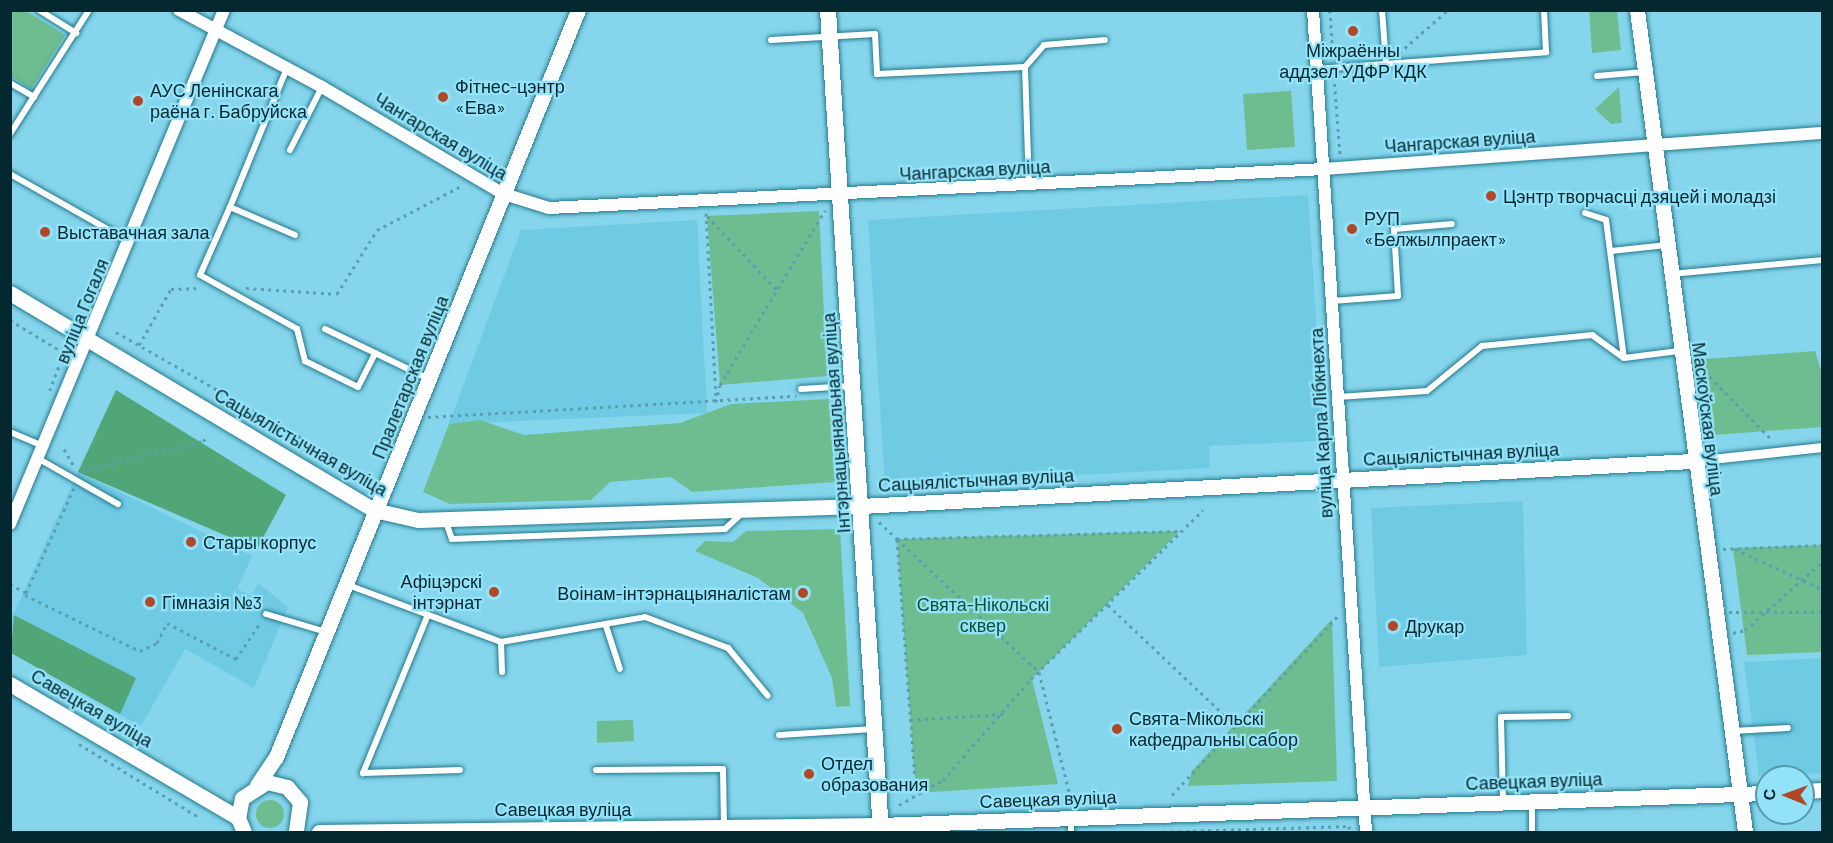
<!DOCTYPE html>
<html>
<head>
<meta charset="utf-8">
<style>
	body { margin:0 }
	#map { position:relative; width:1833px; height:843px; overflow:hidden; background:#85d6ec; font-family:Barlow,sans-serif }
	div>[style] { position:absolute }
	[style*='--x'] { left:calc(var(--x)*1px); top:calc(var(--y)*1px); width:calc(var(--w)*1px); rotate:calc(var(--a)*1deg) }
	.built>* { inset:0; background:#6fcbe4 }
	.green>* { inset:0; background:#6ebd90 }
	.round { border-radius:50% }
	.forest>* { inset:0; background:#51a677 }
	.path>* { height:3px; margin-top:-1.5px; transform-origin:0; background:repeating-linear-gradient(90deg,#5b9eaf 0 3px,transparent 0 7.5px) }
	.roads { filter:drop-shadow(0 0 2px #257a8f) drop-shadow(0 0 2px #257a8f) }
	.service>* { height:6px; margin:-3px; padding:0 3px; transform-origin:3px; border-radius:3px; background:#fff }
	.pedestrian>* { height:9px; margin:-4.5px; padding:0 4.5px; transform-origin:4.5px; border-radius:4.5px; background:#fff }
	.minor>* { height:12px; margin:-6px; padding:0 6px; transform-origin:6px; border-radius:6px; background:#fff }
	.tertiary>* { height:15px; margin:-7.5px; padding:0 7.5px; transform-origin:7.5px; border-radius:7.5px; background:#fff }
	.secondary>* { height:16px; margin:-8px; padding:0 8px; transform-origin:8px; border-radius:8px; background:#fff }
	.dots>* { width:16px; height:16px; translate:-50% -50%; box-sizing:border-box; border:3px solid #92e3f9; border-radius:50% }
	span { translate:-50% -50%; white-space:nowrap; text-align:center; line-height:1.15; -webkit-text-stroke:4.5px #92e3f9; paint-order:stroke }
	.poi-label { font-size:18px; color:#042830 }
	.left { translate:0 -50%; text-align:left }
	.right { translate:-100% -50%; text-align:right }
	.street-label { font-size:18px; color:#042830 }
	.park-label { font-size:18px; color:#0e5132 }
	.frame { position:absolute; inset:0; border:12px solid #042830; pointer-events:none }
	.north { position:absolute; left:1755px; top:765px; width:60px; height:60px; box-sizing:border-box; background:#92e3f9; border:2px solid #5998a9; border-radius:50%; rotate:271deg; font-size:16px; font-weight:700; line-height:24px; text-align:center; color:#042830 }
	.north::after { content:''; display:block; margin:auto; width:21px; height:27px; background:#b04828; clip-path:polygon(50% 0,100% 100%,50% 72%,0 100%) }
</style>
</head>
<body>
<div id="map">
	<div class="built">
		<i style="clip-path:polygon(1308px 195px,1324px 441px,1209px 446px,1210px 468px,885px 485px,868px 220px)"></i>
		<i style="clip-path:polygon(697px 220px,707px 413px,449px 424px,521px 230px)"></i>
		<i style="clip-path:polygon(78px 472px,252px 556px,237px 589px,252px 596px,258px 583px,288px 607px,254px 688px,185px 649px,141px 726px,11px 653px,11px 619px)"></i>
		<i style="clip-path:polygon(1523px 501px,1527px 655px,1379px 667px,1371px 508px)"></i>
		<i style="clip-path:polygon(1822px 658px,1822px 773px,1759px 776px,1744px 662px)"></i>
	</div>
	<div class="green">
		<i style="clip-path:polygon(10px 11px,26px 11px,65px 35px,31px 89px,11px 76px)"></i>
		<i style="clip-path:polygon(1589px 11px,1617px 11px,1621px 50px,1592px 53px)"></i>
		<i style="clip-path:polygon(1619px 87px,1622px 123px,1611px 124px,1595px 109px)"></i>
		<i style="clip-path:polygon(1291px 91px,1295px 147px,1247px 150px,1243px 94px)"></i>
		<i style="clip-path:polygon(819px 211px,827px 376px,720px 385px,707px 216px)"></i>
		<i style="clip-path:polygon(1815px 351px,1822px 374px,1822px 427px,1714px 435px,1705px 359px)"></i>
		<i style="clip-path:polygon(829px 399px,835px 482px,692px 492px,671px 477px,610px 482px,591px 500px,450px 504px,423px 492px,449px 424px,480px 420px,524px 435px,680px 423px,731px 404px)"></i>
		<i style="clip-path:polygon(840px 529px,850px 706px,836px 707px,832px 678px,803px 613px,758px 578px,695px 551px,705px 541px,733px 542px,746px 531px)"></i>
		<i style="clip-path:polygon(1180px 531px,1032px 679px,1058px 784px,916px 793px,897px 539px)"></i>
		<i style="clip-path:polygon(1822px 545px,1822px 652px,1747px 655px,1733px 548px)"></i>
		<i style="clip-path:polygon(1332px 619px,1337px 781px,1188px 786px,1192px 771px)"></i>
		<i style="clip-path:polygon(633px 720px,634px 741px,597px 743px,597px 721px)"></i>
		<i class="round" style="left:256px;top:800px;width:28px;height:28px"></i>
	</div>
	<div class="forest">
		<i style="clip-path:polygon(116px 390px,286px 495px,257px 549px,78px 472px)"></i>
		<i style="clip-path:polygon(14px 615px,136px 678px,120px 714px,11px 653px)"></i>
	</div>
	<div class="path">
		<i style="--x:1330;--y:10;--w:48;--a:86.4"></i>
		<i style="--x:1399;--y:53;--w:65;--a:-41.3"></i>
		<i style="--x:1334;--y:76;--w:79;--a:85.7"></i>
		<i style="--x:706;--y:213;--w:185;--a:86.9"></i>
		<i style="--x:707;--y:216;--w:102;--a:46.6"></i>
		<i style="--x:246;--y:288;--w:91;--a:3.8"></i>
		<i style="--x:337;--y:294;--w:75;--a:-58"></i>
		<i style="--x:377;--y:230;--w:97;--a:-27.6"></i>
		<i style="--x:10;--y:320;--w:63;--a:31.4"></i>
		<i style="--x:64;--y:353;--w:40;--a:111"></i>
		<i style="--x:116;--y:332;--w:292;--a:29.7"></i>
		<i style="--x:139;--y:345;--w:64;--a:-60.3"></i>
		<i style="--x:171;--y:289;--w:30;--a:-2"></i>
		<i style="--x:1699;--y:366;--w:104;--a:45.4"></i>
		<i style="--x:716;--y:402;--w:17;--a:-77"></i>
		<i style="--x:720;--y:385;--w:204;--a:-59"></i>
		<i style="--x:428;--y:417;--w:369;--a:-3.3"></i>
		<i style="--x:64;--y:449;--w:22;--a:60"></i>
		<i style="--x:82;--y:471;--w:125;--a:-13.9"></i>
		<i style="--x:203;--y:441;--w:8;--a:-45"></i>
		<i style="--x:74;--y:488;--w:118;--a:114.6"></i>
		<i style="--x:25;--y:595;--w:128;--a:26"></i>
		<i style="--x:140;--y:651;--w:19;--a:-25"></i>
		<i style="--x:157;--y:643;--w:22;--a:-63"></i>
		<i style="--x:167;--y:623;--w:78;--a:27.6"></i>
		<i style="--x:236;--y:659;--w:43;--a:-56.3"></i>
		<i style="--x:879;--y:522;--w:25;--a:43"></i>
		<i style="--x:897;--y:539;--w:255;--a:85.7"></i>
		<i style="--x:897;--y:539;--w:195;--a:43.1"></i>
		<i style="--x:1039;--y:672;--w:131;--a:75.9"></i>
		<i style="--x:897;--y:539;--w:283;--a:-1.6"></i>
		<i style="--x:1723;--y:549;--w:99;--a:-2.3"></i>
		<i style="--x:1735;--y:549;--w:96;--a:24.7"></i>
		<i style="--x:10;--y:584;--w:18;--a:29"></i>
		<i style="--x:1108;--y:605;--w:175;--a:43.4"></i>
		<i style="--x:1729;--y:612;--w:93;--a:0"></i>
		<i style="--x:1733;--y:633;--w:12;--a:-14"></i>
		<i style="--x:1745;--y:630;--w:103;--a:-41.4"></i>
		<i style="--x:910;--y:720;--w:94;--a:-3.7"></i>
		<i style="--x:79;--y:744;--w:142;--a:31.4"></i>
		<i style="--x:1172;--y:795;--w:243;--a:-47.2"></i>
		<i style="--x:899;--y:805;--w:51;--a:-29.6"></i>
		<i style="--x:943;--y:780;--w:134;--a:-48.9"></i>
		<i style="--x:1031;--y:679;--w:241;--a:-44.5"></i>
		<i style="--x:1156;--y:832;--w:193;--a:-1.8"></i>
		<i style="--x:1349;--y:826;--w:6;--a:81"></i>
	</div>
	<div class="roads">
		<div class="service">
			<i style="--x:39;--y:10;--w:44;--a:31.9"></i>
			<i style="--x:1382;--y:10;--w:53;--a:85.7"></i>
			<i style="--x:771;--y:40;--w:104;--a:-3.3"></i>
			<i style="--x:875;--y:34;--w:40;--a:87.1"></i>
			<i style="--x:877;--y:74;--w:148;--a:-2.7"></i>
			<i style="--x:1025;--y:67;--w:29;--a:-49"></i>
			<i style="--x:1044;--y:45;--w:61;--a:-4.7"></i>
			<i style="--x:1025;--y:67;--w:119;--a:88.1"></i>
			<i style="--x:1317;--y:69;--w:230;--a:-4.2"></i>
			<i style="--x:1546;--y:52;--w:42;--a:-92.7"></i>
			<i style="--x:1597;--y:76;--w:47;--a:-4.9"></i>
			<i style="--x:10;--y:83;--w:28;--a:30"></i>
			<i style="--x:10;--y:134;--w:147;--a:-57.5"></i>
			<i style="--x:290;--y:150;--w:71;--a:-63.1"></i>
			<i style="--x:10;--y:174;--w:138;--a:29.5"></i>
			<i style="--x:230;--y:207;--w:150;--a:-67.7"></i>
			<i style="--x:1585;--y:213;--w:22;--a:18"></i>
			<i style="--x:1606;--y:220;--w:139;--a:82.6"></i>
			<i style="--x:295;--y:235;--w:71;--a:-156.7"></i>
			<i style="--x:230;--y:207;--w:74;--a:113.8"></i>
			<i style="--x:200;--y:275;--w:111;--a:29.1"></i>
			<i style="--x:297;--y:329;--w:33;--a:76"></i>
			<i style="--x:305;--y:361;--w:59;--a:26.1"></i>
			<i style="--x:358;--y:387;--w:38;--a:-63"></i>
			<i style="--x:375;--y:353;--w:60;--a:25.7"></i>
			<i style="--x:1611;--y:251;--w:56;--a:-6.1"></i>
			<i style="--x:1671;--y:274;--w:152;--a:-5.3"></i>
			<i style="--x:1332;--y:301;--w:66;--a:-4.3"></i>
			<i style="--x:1398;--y:296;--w:67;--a:-93.4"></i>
			<i style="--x:1394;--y:229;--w:58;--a:-4.9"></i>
			<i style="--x:325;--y:329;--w:55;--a:25.6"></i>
			<i style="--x:801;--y:389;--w:49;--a:-3.5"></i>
			<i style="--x:1338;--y:397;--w:89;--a:-3.9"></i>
			<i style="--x:1427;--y:391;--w:71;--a:-39.3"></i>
			<i style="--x:1482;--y:346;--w:111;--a:-5.7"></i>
			<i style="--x:1592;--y:335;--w:39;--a:36"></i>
			<i style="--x:1624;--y:358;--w:55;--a:-7.3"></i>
			<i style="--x:10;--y:432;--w:36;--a:23"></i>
			<i style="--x:39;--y:459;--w:91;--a:29.7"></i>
			<i style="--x:445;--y:519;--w:21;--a:71"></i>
			<i style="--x:452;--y:539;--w:273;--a:-2.1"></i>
			<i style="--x:725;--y:529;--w:25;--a:-43"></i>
			<i style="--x:348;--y:585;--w:163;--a:20.4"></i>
			<i style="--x:501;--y:642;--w:146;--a:-9.8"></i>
			<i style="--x:645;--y:617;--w:89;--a:20.5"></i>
			<i style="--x:728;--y:648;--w:62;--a:50.2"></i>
			<i style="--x:266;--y:614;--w:63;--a:16.7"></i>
			<i style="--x:427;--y:617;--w:169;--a:112.3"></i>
			<i style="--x:363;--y:773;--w:97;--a:-1.8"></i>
			<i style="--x:606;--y:626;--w:45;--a:72"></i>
			<i style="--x:501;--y:642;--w:30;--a:88"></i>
			<i style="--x:1732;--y:731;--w:56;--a:-3.1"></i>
			<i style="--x:779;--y:735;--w:95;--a:-3.6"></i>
			<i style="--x:596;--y:770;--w:127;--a:-0.5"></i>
			<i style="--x:723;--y:769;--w:58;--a:89"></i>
			<i style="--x:1503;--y:801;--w:84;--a:-91.4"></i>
			<i style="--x:1501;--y:717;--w:67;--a:-0.9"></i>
			<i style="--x:1532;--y:803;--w:29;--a:90"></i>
			<i style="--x:1071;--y:818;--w:14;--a:90"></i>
		</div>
		<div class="pedestrian">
			<i style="--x:1693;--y:461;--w:130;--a:-6.2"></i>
		</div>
		<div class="minor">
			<i style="--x:179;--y:10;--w:162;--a:28.3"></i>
			<i style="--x:322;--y:87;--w:211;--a:30.5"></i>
			<i style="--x:504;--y:194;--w:47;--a:17.3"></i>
			<i style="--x:549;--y:208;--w:775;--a:-2.88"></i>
			<i style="--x:1323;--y:169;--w:500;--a:-4.13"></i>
			<i style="--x:1313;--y:10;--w:824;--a:86.31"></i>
			<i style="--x:10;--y:524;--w:557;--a:-67.4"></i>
		</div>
		<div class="tertiary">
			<i style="--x:1637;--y:10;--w:829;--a:82.51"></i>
			<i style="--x:10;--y:293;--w:424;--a:30.8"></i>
			<i style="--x:374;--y:510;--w:45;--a:12.8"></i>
			<i style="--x:418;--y:520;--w:443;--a:-1.8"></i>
			<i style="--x:861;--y:506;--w:833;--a:-3.1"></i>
			<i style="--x:10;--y:684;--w:264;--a:30.4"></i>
			<i style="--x:257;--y:785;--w:34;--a:-56"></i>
			<i style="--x:276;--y:757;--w:806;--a:-67.99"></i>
			<i style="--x:1803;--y:791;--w:19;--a:-3"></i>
			<i style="--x:244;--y:832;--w:15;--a:-113"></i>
			<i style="--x:238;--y:818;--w:20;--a:-79"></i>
			<i style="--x:242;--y:798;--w:30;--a:-33"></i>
			<i style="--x:267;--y:782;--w:21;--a:14"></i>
			<i style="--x:287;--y:787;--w:20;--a:49"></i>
			<i style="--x:300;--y:802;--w:30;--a:98"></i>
			<i style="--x:319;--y:832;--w:561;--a:-0.71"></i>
			<i style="--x:880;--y:825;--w:888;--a:-2.07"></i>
		</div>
		<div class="secondary">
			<i style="--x:828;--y:10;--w:824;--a:86.31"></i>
		</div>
	</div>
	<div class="dots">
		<i style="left:1353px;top:31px;background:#b04828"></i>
		<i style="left:443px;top:97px;background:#b04828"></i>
		<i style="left:138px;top:101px;background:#b04828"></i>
		<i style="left:1491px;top:196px;background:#b04828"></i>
		<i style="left:1352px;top:229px;background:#b04828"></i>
		<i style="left:45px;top:232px;background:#b04828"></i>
		<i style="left:191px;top:542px;background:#b04828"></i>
		<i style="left:494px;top:592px;background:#b04828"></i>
		<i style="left:803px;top:593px;background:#b04828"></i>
		<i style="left:150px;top:602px;background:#b04828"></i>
		<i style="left:1393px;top:626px;background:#b04828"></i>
		<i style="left:1117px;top:729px;background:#b04828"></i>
		<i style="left:809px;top:774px;background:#b04828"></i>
	</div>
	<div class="poi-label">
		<span style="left:1353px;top:61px">Міжраённы<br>аддзел УДФР КДК</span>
		<span class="left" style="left:455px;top:97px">Фітнес-цэнтр<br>«Ева»</span>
		<span class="left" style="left:150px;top:101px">АУС Ленінскага<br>раёна г. Бабруйска</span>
		<span class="left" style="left:1503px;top:196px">Цэнтр творчасці дзяцей і моладзі</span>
		<span class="left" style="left:1364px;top:229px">РУП<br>«Белжылпраект»</span>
		<span class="left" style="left:57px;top:232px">Выставачная зала</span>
		<span class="left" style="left:203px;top:542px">Стары корпус</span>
		<span class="right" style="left:482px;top:592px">Афіцэрскі<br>інтэрнат</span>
		<span class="right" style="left:791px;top:593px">Воінам-інтэрнацыяналістам</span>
		<span class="left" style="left:162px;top:602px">Гімназія №3</span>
		<span class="left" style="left:1405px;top:626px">Друкар</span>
		<span class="left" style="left:1129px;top:729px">Свята-Мікольскі<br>кафедральны сабор</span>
		<span class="left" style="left:821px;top:774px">Отдел<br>образования</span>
	</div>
	<div class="street-label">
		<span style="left:441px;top:136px;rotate:31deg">Чангарская вуліца</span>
		<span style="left:1460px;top:141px;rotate:-4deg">Чангарская вуліца</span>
		<span style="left:975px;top:170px;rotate:-3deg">Чангарская вуліца</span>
		<span style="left:82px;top:311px;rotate:-68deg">вуліца Гогаля</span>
		<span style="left:410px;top:377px;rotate:-68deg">Пралетарская вуліца</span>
		<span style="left:1708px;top:419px;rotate:83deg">Маскоўская вуліца</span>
		<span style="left:836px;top:423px;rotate:-94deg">Інтэрнацыянальная вуліца</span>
		<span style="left:1321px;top:423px;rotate:-93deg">вуліца Карла Лібкнехта</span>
		<span style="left:301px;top:442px;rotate:30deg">Сацыялістычная вуліца</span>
		<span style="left:1461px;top:454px;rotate:-3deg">Сацыялістычная вуліца</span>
		<span style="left:976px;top:480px;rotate:-3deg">Сацыялістычная вуліца</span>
		<span style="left:92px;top:708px;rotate:30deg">Савецкая вуліца</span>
		<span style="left:1534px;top:781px;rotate:-2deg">Савецкая вуліца</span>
		<span style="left:1048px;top:799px;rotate:-2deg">Савецкая вуліца</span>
		<span style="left:563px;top:809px">Савецкая вуліца</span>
	</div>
	<div class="park-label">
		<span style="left:983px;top:615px">Свята-Нікольскі<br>сквер</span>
	</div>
	<div class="frame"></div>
	<div class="north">С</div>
</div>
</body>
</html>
